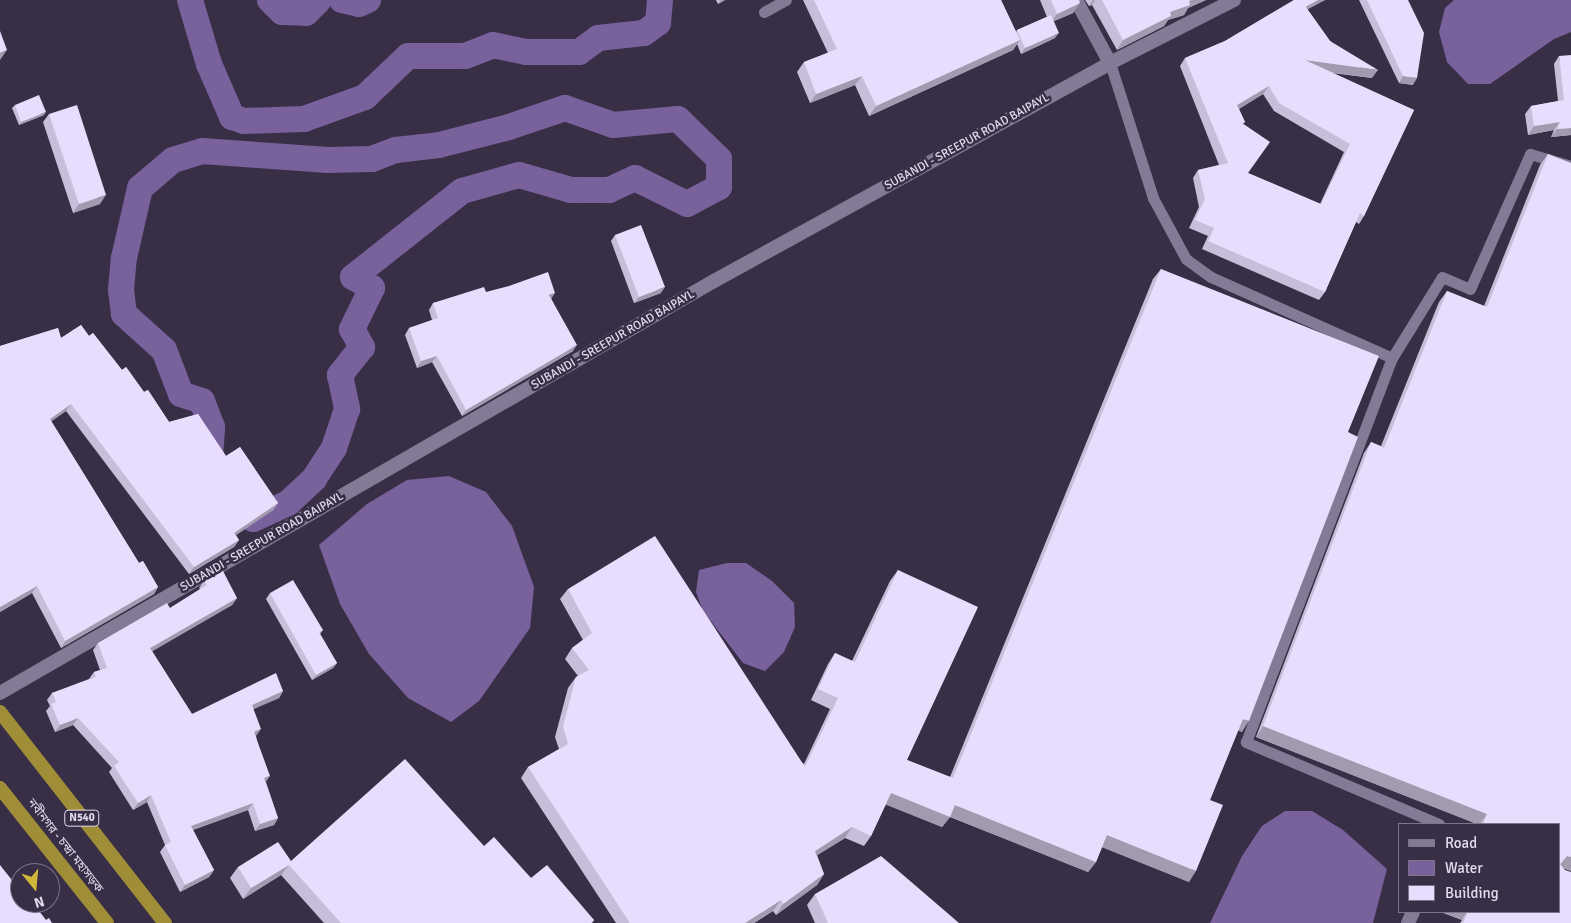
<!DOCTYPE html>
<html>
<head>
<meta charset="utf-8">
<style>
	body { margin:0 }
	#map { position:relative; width:1571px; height:923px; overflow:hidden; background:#382f47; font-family:Signika,"Noto Sans Bengali",sans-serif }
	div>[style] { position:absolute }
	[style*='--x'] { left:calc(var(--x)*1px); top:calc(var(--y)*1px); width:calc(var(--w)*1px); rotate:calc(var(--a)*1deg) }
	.water>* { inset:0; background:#79619c }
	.canal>* { height:26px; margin:-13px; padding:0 13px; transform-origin:13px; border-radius:13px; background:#79619c }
	.service>* { height:11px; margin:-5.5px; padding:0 5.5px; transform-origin:5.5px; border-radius:5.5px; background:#857a96 }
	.minor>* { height:14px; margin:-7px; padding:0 7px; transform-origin:7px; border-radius:7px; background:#857a96 }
	.tertiary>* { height:14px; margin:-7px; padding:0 7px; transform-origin:7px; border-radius:7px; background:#857a96 }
	.trunk>* { height:14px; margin:-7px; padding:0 7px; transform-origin:7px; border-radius:7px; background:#a08d37 }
	.wall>* { inset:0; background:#c8bed9 }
	.shaded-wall>* { inset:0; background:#a29bb0 }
	.building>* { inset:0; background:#e8ddfc }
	span { translate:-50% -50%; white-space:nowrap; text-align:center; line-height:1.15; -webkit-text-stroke:5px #382f47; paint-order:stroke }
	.shield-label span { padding:1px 4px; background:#382f47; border:1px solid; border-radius:4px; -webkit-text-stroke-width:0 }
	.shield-label { font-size:11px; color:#e2dcec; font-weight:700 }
	.street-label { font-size:12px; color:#e2dcec }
	.legend { position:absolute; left:1398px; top:823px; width:162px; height:90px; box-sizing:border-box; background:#382f47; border:1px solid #7c7489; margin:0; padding:6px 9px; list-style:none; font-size:15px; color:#e2dcec }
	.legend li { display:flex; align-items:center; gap:10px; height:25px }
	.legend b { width:25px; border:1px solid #7c7489 }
	.north { position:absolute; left:10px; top:863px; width:50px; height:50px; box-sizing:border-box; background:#382f47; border:1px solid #7c7489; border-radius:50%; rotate:163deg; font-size:14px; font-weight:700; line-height:20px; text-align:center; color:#e2dcec }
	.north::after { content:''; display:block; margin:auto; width:18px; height:22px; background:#cfb837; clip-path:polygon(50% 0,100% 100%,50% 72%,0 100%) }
</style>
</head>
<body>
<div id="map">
	<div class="water">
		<i style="clip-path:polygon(1454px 0,1571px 0,1571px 32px,1554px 39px,1490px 84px,1468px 84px,1447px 62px,1439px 32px,1445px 8px)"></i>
		<i style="clip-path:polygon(449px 476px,486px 492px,512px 526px,534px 587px,530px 628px,479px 701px,451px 722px,408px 698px,369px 654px,340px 604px,319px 545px,367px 504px,407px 480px)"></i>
		<i style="clip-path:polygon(727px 563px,746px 563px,772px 581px,794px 603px,795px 627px,784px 652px,765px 671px,743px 663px,703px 611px,696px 592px,699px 570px)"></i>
		<i style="clip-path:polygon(1285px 811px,1312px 811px,1343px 830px,1387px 869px,1373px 923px,1210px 923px,1242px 856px,1262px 826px)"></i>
	</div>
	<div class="canal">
		<i style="--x:190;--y:0;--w:67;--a:73.5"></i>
		<i style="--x:209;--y:64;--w:58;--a:66.5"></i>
		<i style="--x:232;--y:117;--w:13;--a:18"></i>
		<i style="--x:244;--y:121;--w:60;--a:-1.9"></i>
		<i style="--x:304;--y:119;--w:65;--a:-19.8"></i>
		<i style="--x:365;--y:97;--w:59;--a:-43.6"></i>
		<i style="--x:408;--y:56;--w:57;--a:0"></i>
		<i style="--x:465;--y:56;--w:30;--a:-21"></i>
		<i style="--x:493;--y:45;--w:34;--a:12"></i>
		<i style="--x:526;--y:52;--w:53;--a:0"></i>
		<i style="--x:579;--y:52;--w:24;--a:-36"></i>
		<i style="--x:598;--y:38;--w:46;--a:-6.2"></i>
		<i style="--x:644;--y:33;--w:17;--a:-36"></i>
		<i style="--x:658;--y:23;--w:23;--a:-85"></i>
		<i style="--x:270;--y:0;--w:17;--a:45"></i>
		<i style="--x:282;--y:12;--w:24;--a:2"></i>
		<i style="--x:306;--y:13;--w:18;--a:-45"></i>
		<i style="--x:342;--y:0;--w:17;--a:13"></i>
		<i style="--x:359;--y:4;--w:10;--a:-24"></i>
		<i style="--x:565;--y:108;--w:51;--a:19.5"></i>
		<i style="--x:613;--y:125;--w:65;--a:-5.3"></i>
		<i style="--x:678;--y:119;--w:57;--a:44.3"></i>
		<i style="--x:719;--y:159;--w:28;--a:90"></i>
		<i style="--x:719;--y:187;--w:36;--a:152"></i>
		<i style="--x:687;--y:204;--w:58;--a:-153.4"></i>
		<i style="--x:635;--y:178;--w:29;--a:155"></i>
		<i style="--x:609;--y:190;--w:38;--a:180"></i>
		<i style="--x:571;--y:190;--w:54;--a:-163.9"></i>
		<i style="--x:519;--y:175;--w:59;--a:164.3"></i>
		<i style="--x:462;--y:191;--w:139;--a:141.7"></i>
		<i style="--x:353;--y:277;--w:22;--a:30"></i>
		<i style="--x:372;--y:288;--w:46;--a:116"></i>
		<i style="--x:352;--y:329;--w:21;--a:61"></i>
		<i style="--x:362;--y:347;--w:36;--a:128"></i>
		<i style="--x:340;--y:375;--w:35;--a:78"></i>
		<i style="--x:347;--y:409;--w:41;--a:108.4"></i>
		<i style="--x:334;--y:448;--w:37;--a:123"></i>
		<i style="--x:314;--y:479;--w:35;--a:137"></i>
		<i style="--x:288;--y:503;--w:38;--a:155"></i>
		<i style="--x:253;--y:519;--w:32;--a:-150"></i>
		<i style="--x:225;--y:503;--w:37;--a:-125"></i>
		<i style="--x:204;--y:473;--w:16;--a:-68"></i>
		<i style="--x:210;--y:458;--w:31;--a:-86"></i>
		<i style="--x:212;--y:427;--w:28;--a:-111"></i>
		<i style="--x:202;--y:401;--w:22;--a:-162"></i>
		<i style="--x:181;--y:394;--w:47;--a:-111.1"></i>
		<i style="--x:164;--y:350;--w:54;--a:-138"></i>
		<i style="--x:124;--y:314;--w:24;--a:-97"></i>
		<i style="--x:121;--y:290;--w:32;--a:-85"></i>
		<i style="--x:124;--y:258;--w:72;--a:-77.1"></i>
		<i style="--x:140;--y:188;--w:43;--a:-40.3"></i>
		<i style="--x:173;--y:160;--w:30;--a:-17"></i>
		<i style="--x:202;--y:151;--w:126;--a:4.1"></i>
		<i style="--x:328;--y:160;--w:44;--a:-1.3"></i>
		<i style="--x:372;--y:159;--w:26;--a:-21"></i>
		<i style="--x:396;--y:150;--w:43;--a:-6.6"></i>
		<i style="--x:439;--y:145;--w:72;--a:-14.4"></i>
		<i style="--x:509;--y:127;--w:59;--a:-18.7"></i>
	</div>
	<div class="service">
		<i style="--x:764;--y:12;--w:25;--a:-29"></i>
		<i style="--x:1110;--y:63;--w:142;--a:72.3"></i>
		<i style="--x:1153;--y:198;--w:69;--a:61.6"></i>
		<i style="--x:1186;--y:259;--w:31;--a:36"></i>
		<i style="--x:1211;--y:277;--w:198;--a:24.1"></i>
		<i style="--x:1439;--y:824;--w:210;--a:-157"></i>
		<i style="--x:1246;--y:742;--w:411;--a:-69.2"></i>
		<i style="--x:1392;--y:358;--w:95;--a:-58.3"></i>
		<i style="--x:1442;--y:277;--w:30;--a:23"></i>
		<i style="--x:1470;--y:289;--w:148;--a:-66"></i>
		<i style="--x:1530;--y:154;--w:43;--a:16.3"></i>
	</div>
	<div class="minor">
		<i style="--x:1076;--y:0;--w:72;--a:61.6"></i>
		<i style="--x:1408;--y:923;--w:12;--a:-66"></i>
	</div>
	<div class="tertiary">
		<i style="--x:0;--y:693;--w:824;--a:-29.99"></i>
		<i style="--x:714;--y:281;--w:452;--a:-28.8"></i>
		<i style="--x:1110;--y:63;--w:139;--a:-26.9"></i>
	</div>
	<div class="trunk">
		<i style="--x:0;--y:712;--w:268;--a:52"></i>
		<i style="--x:0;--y:788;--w:172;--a:51.6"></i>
	</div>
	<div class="wall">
		<i style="clip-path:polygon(716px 0,725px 0,718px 4px)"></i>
		<i style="clip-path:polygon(803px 0,1001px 0,1016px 32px,1017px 30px,1047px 17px,1040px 0,1079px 0,1073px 13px,1054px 21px,1055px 38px,1021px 54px,1017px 44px,1013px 50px,869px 116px,855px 85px,810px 103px,797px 72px,804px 62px,828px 53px)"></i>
		<i style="clip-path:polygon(1085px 0,1206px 0,1188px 8px,1184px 15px,1168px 20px,1164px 26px,1117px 50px,1092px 5px,1089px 6px)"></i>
		<i style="clip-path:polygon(evenodd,1294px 0,1325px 0,1307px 9px,1330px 41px,1372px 78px,1332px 73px,1414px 110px,1364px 216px,1359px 224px,1356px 222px,1325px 292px,1319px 300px,1202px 249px,1208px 236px,1189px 228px,1199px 207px,1193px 178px,1198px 170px,1219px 165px,1180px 66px,1185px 58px,1225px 41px,1294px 0,1263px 94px,1274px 111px,1344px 152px,1320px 204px,1248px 173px,1243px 124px,1245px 122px,1239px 109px,1263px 94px)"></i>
		<i style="clip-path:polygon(1359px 0,1408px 0,1413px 85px,1399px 83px)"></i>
		<i style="clip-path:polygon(1559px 56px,1571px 135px,1551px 137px,1554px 130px,1528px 135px,1525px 114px,1531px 106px,1558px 101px,1554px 64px)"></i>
		<i style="clip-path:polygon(15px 105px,44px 115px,19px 125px,12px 108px)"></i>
		<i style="clip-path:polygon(49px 114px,100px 204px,73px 213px,43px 122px)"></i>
		<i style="clip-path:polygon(1548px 154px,1571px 871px,1563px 868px,1571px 923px,1460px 923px,1462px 920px,1441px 912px,1560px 912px,1560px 824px,1477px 824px,1256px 737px,1364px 453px,1371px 442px,1381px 446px,1439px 302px,1447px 291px,1484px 306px,1540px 165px)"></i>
		<i style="clip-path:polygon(615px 235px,661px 293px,634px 303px,611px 241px)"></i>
		<i style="clip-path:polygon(1161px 269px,1348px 432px,1242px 732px,1238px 730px,1210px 800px,1189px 882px,1102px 847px,1096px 862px,1088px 872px,950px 817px,942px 827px,886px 804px,871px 836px,864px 846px,845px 838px,817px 855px,824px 874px,817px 885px,776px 915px,773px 911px,754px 923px,616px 923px,521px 778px,528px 767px,559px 749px,555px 737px,568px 688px,576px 677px,578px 676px,565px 659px,572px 648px,583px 640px,560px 599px,568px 589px,804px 764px,830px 709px,811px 700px,828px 664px,835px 653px,852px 661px,890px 581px,898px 570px,907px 760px,950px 777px,1153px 279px)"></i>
		<i style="clip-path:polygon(486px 292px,551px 298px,573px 351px,462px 416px,432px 362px,417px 368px,405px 335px,409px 328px,432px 320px,429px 310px,433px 303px)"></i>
		<i style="clip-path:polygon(81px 325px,89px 336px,93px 333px,122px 370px,126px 367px,144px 392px,148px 390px,169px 422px,198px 414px,226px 456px,240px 447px,278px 503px,273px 510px,236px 535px,239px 540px,234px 547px,189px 574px,66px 411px,51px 421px,139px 563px,143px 561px,158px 587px,154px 594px,61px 648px,32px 593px,0 612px,0 346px,58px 328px,61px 338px)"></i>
		<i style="clip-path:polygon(204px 581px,237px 598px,232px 605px,152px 651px,192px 714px,283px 691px,279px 698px,253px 709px,256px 736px,266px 782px,278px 818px,274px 825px,255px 831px,248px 810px,193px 830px,214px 870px,209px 877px,180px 892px,160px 852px,165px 845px,147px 802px,133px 810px,109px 772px,112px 768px,73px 725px,55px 732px,46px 711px,50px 706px,47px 700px,52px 693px,89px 679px,94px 672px,100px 670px,93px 650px,98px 643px,170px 608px,200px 589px,199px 588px)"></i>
		<i style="clip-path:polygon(270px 593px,323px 630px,320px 634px,337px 663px,333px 668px,312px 680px,266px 599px)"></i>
		<i style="clip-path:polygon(484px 846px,594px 920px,592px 923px,324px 923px,281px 875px,243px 899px,230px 878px,238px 867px,291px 861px)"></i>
		<i style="clip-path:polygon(815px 894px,959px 923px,815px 923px,807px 905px)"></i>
	</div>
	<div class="shaded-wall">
		<i style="clip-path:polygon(721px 0,725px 0,718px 4px)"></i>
		<i style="clip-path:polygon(1093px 0,1095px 0,1092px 5px,1089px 6px)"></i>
		<i style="clip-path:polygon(1191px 0,1206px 0,1188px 8px,1184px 15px,1168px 20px,1164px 26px,1117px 50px,1123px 40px,1170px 12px)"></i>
		<i style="clip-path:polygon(1318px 0,1325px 0,1301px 13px,1305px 7px)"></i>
		<i style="clip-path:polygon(1080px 3px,1073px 13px,1050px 23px,1057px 14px)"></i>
		<i style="clip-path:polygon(1059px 33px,1055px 38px,1021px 54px,1025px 48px)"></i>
		<i style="clip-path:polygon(1020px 40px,1013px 50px,869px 116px,876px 106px)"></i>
		<i style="clip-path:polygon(7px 50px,0 60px,0 53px)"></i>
		<i style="clip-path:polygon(1305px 60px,1378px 70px,1372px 78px,1299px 68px)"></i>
		<i style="clip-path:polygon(862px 76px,855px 85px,810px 103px,816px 94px)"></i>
		<i style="clip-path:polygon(1403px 76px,1417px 78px,1413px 85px,1399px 83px)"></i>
		<i style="clip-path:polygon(1269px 86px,1263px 94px,1232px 113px,1237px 105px)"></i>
		<i style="clip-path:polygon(46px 112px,44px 115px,19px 125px,21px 122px)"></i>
		<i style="clip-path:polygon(1560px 122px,1554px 130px,1528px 135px,1534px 126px)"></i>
		<i style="clip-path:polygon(1571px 128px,1571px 135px,1551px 137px,1557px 129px)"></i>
		<i style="clip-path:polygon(106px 195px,100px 204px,73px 213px,79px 204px)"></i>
		<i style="clip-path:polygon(665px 287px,661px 293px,634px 303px,639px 297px)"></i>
		<i style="clip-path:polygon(555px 293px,551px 299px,549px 295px)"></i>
		<i style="clip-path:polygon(577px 345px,573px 351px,462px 416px,466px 410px)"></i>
		<i style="clip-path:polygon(437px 356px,432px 362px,417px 368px,421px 361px)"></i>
		<i style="clip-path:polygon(71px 404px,66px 411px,45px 426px,50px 419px)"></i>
		<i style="clip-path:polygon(278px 503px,273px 510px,229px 540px,234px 533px)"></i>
		<i style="clip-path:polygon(239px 540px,234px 547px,189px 574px,194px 567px)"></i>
		<i style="clip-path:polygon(37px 586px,32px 593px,0 612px,0 607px)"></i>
		<i style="clip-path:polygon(158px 587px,154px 594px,61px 648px,65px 641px)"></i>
		<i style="clip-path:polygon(237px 598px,232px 605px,146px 655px,150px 648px)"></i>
		<i style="clip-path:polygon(337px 663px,333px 668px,312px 680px,316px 675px)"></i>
		<i style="clip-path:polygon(283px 691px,279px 698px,247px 712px,252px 705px)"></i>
		<i style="clip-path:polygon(78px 718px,73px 725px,55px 732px,60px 725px)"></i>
		<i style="clip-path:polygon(1243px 719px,1249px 721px,1242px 732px,1235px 729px)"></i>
		<i style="clip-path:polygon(1263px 726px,1487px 814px,1480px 824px,1477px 824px,1256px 737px)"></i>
		<i style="clip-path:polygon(261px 729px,256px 736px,254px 732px)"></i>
		<i style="clip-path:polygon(270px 776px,265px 783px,264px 778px)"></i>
		<i style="clip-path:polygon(891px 793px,955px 805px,1096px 862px,1088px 872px,950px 817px,942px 827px,884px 804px)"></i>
		<i style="clip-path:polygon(151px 795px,147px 802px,133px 810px,138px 803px)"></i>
		<i style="clip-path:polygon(253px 803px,248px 810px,186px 832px,191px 826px)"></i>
		<i style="clip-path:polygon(278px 818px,274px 825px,255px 831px,260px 824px)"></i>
		<i style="clip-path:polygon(852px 827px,845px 838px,808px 861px,815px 851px)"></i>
		<i style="clip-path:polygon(1107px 835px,1196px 871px,1189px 882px,1099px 846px)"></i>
		<i style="clip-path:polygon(1567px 856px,1571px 857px,1571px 871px,1560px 867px,1560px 865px)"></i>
		<i style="clip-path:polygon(289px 865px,281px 875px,243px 899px,251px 888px)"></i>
		<i style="clip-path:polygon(214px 870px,209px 877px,180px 892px,185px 885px)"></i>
		<i style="clip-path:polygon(824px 874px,817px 885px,776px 915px,783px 904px)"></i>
		<i style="clip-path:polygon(781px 900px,773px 911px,754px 923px,745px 923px)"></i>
		<i style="clip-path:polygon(1441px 912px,1467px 912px,1462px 920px)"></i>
	</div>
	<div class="building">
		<i style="clip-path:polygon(814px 0,1001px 0,1020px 40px,876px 106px,862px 76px,816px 94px,804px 62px,837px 49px)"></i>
		<i style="clip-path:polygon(1051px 0,1079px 0,1080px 3px,1057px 14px)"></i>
		<i style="clip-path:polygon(1102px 0,1191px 0,1189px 1px,1190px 5px,1170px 12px,1171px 16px,1123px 40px)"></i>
		<i style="clip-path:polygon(evenodd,1294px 0,1301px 0,1330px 41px,1378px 70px,1305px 60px,1414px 110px,1364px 216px,1360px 213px,1325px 292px,1208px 241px,1214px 228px,1195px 220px,1205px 199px,1198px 170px,1228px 163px,1185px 58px,1225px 41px,1294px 0,1269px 86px,1279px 103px,1350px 144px,1321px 204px,1248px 173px,1270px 142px,1242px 123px,1245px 122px,1237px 105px,1269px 86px)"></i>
		<i style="clip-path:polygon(1301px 0,1318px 0,1305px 7px)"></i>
		<i style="clip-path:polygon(1367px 0,1408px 0,1424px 33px,1417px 78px,1403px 76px)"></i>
		<i style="clip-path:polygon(1051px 15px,1059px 33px,1025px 48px,1017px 30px)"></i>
		<i style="clip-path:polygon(0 31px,7px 50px,0 53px)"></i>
		<i style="clip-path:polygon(1571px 55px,1571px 128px,1557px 129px,1560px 122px,1534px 126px,1531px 106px,1564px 100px,1559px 56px)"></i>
		<i style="clip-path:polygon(39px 95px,46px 112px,21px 122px,15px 105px)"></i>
		<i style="clip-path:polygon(77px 105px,106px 195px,79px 204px,49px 114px)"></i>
		<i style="clip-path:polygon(1548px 154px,1571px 163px,1571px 857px,1567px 856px,1560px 864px,1565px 870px,1571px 872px,1571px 923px,1463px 923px,1468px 912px,1560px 912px,1560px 824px,1483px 824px,1487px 814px,1263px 726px,1371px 442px,1384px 448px,1447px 291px,1487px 307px)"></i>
		<i style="clip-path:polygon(641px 225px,665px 287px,639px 297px,615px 235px)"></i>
		<i style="clip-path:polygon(1161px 269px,1379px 356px,1348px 432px,1358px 437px,1249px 721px,1243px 719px,1210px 800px,1223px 805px,1196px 871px,1107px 835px,1096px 862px,955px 805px,950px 817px,891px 793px,871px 836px,852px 827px,815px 851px,824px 874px,783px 904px,781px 900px,745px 923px,630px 923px,528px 767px,568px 744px,563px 726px,576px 677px,589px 670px,572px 648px,592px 633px,568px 589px,655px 536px,805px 767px,838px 698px,818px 689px,835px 653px,855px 662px,898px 570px,978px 607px,907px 760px,953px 778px)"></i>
		<i style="clip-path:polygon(548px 272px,555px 293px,549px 295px,577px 345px,466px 410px,437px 356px,421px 361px,409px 328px,438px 318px,433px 303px,484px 287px,486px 292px,509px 286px)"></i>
		<i style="clip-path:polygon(81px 325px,89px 336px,93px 333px,122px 370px,126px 367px,144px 392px,148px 390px,169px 422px,198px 414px,226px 456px,240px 447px,278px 503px,234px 533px,239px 540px,194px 567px,71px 404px,50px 419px,139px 563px,143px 561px,158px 587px,65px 641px,37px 586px,0 607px,0 346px,58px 328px,61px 338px)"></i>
		<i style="clip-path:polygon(223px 571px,237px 598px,150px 648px,192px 714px,276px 673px,283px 691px,252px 705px,261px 729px,254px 732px,270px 776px,264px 778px,278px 818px,260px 824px,253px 803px,191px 826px,214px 870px,185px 885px,165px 845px,171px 842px,151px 795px,138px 803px,114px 766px,119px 762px,78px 718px,60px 725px,51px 704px,56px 702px,52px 693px,96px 677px,94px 672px,107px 668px,98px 643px,167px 603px,170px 608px,207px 585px,204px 581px)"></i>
		<i style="clip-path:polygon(293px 580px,323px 630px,319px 632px,337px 663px,316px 675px,270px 593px)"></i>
		<i style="clip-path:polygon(405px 759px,484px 846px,494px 837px,531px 878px,547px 865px,594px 920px,591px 923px,341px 923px,289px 865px,251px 888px,238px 867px,278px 842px,291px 861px)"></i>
		<i style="clip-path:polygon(881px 856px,959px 923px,828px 923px,815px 894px)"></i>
		<i style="clip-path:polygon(0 865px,19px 889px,20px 888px,20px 903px,33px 903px,46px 920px,49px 918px,52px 923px,0 923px)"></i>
	</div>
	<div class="shield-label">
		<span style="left:82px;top:818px">N540</span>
	</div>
	<div class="street-label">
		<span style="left:967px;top:142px;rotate:-29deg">SUBANDI - SREEPUR ROAD BAIPAYL</span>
		<span style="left:613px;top:340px;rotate:-30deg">SUBANDI - SREEPUR ROAD BAIPAYL</span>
		<span style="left:262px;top:542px;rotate:-30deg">SUBANDI - SREEPUR ROAD BAIPAYL</span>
		<span style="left:65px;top:846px;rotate:52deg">নবীনগর - চন্দ্রা মহাসড়ক</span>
	</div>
	<ul class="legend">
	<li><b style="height:6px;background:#857a96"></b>Road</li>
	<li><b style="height:14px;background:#79619c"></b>Water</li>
	<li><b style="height:14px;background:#e8ddfc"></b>Building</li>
	</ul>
	<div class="north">N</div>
</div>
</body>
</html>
